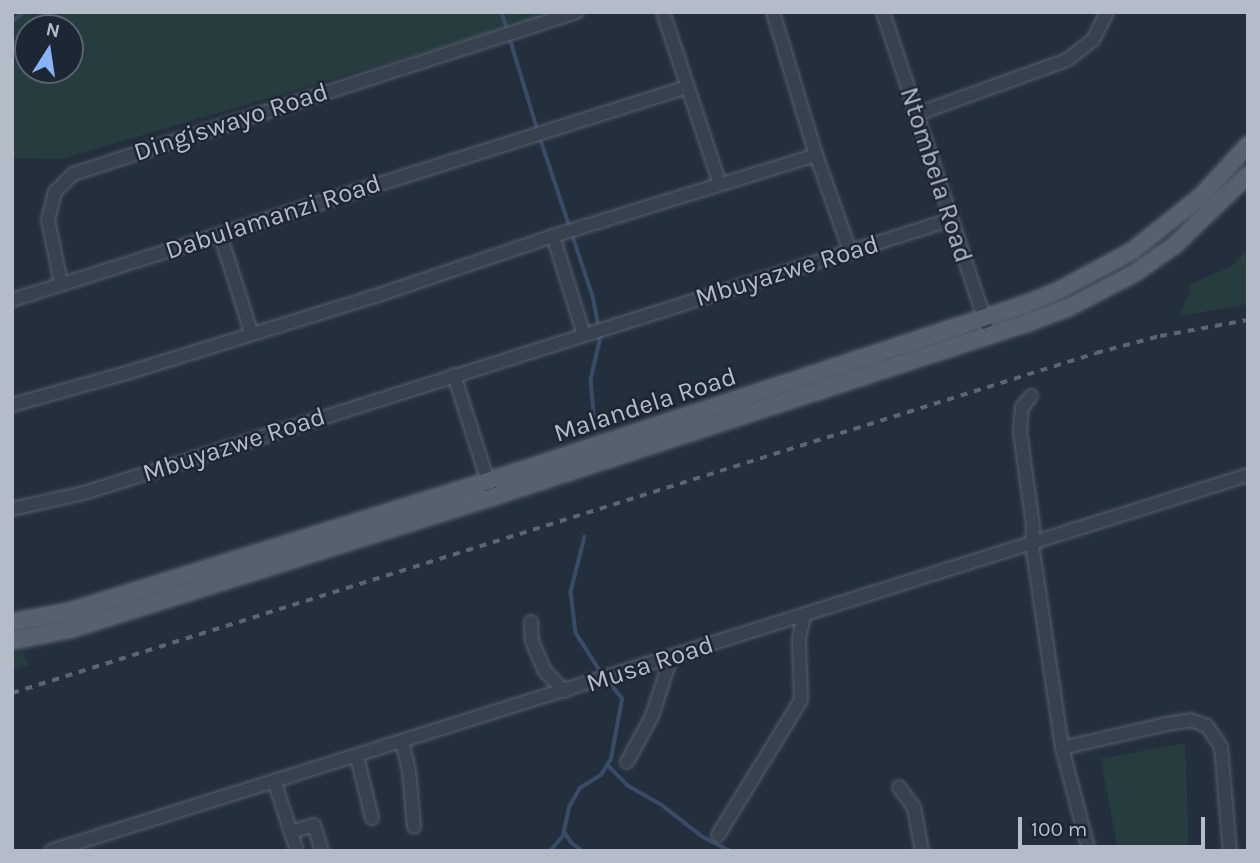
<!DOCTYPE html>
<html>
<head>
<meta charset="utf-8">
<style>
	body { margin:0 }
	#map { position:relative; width:1260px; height:863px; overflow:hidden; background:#242f3e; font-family:Karla,sans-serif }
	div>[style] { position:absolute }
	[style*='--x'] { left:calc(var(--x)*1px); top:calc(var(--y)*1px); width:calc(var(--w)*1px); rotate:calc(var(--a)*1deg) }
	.green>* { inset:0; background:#263c3f }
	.stream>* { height:3.5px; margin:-1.75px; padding:0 1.75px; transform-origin:1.75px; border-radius:1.75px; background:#394c67 }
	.roads { filter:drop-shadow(0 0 2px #565f6c) drop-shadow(0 0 2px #565f6c) }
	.minor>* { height:12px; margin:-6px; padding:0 6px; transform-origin:6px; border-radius:6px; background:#38414e }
	.major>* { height:16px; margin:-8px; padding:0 8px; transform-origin:8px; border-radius:8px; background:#56606e }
	.rail>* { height:3.5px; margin-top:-1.75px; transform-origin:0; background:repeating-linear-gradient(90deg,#5a6575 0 7px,transparent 0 14px) }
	span { translate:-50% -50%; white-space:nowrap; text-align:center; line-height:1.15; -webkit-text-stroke:5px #1d2633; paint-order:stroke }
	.street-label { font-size:26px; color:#b4bcc9 }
	.frame { position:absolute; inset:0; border:14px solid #b4bcc9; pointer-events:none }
	.north { position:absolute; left:14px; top:14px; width:70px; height:70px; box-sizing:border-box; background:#1d2633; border:2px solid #59626f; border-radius:50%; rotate:12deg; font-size:19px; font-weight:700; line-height:28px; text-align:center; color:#b4bcc9 }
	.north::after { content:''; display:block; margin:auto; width:24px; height:32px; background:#8ab4f8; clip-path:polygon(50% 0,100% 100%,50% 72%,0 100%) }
	.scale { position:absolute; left:1018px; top:817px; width:187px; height:32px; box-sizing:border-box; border:4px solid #b4bcc9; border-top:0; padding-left:9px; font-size:21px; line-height:24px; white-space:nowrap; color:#b4bcc9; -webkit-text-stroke:5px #1d2633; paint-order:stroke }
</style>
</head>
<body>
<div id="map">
	<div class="green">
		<i style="clip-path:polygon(evenodd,12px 12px,546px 12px,543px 17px,62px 159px,12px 158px,12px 12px,28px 28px,70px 28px,70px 70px,28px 70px,28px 28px)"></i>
		<i style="clip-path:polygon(1248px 250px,1248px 304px,1179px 316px,1190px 292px,1189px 285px,1230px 267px)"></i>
		<i style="clip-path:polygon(12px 653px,24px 653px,29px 665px,12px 670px)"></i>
		<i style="clip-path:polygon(1185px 743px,1189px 851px,1118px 851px,1101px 759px)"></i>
	</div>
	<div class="stream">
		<i style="--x:502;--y:12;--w:134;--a:73.1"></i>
		<i style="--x:541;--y:140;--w:164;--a:71.6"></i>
		<i style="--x:593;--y:296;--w:42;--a:79"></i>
		<i style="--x:601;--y:337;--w:44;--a:103.1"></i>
		<i style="--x:591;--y:380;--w:44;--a:84.8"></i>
		<i style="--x:12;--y:22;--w:16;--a:-40"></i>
		<i style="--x:585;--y:537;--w:57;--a:104.3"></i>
		<i style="--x:571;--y:592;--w:41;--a:83"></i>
		<i style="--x:576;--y:633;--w:43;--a:57.4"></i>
		<i style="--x:608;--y:765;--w:28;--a:46"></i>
		<i style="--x:627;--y:785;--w:40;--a:29.7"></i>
		<i style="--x:662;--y:805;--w:52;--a:38"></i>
		<i style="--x:703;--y:837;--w:31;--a:27"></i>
		<i style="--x:565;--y:833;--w:11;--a:56"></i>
		<i style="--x:571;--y:842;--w:14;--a:39"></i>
		<i style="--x:550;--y:851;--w:20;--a:-49"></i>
		<i style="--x:563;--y:836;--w:30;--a:-78"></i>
		<i style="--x:569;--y:807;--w:22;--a:-60"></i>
		<i style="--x:580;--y:788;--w:25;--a:-32"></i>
		<i style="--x:601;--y:775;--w:19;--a:-58"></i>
		<i style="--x:611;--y:759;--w:61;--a:-79.6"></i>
		<i style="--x:622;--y:699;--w:16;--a:-128"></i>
	</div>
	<div class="roads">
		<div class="minor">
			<i style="--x:663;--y:12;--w:181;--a:71.7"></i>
			<i style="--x:773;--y:12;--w:149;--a:73.3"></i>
			<i style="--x:816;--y:155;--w:102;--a:70.5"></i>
			<i style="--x:883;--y:12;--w:329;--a:71.7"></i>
			<i style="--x:917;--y:114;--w:159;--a:-19.8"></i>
			<i style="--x:1067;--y:60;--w:33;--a:-38"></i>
			<i style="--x:1093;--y:40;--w:31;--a:-63"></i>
			<i style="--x:220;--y:234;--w:103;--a:72.4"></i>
			<i style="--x:553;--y:236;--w:104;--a:72.6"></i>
			<i style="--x:61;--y:283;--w:64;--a:-101.7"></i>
			<i style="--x:48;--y:220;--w:29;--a:-76"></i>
			<i style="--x:55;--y:192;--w:25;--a:-45"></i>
			<i style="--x:73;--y:174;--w:529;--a:-17.82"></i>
			<i style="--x:12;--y:300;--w:708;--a:-17.51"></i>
			<i style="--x:454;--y:375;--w:119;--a:72.3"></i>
			<i style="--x:1031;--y:396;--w:14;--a:129"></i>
			<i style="--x:1022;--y:407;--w:25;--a:95"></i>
			<i style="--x:1020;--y:432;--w:95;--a:82.1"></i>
			<i style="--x:1033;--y:526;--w:18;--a:93"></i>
			<i style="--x:1032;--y:544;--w:206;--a:81.6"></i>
			<i style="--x:1062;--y:748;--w:106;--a:75.3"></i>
			<i style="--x:12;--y:405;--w:123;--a:-15.6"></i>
			<i style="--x:130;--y:372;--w:254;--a:-17.2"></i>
			<i style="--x:373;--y:297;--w:190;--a:-18.7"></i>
			<i style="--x:553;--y:236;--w:275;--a:-17.1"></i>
			<i style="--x:12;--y:509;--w:74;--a:-12.5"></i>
			<i style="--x:84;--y:493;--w:908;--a:-17.5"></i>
			<i style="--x:531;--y:622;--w:19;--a:87"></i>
			<i style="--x:532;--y:641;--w:33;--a:67"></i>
			<i style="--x:545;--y:671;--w:28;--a:46"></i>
			<i style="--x:402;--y:742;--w:29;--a:76"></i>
			<i style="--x:409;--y:770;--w:57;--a:85"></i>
			<i style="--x:1062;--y:748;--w:108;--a:-12.9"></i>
			<i style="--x:1167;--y:724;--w:24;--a:-9"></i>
			<i style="--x:1191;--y:720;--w:17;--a:21"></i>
			<i style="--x:1207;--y:726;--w:25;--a:56"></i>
			<i style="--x:1221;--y:747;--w:104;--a:85.1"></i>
			<i style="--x:357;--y:757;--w:63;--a:76.2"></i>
			<i style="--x:627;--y:762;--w:52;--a:-61.5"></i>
			<i style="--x:652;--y:716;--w:62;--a:-72.1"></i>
			<i style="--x:275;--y:783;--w:71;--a:72.1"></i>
			<i style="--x:899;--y:787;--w:26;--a:54"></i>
			<i style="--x:914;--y:808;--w:44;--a:79.5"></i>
			<i style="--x:291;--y:832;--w:24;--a:-17"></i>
			<i style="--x:314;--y:825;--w:27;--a:73"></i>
			<i style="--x:718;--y:835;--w:158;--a:-58.4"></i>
			<i style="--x:801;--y:700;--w:61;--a:-91.9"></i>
			<i style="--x:799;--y:639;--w:25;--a:-78"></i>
			<i style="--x:51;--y:851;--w:1255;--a:-17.44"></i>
		</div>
		<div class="major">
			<i style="--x:12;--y:622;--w:59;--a:-10.7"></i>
			<i style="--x:70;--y:611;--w:438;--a:-17.3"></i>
			<i style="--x:488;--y:481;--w:565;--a:-18.24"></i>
			<i style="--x:1025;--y:304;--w:37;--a:-22"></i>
			<i style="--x:1059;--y:290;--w:83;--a:-28.1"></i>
			<i style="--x:1132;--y:251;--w:87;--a:-38.5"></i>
			<i style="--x:1200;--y:197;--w:71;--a:-47.3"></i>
			<i style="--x:12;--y:641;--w:61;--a:-11.3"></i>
			<i style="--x:72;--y:629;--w:441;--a:-17.4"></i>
			<i style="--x:493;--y:497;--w:563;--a:-18.02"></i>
			<i style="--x:1028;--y:323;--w:45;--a:-20.9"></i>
			<i style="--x:1070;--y:307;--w:73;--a:-27.6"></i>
			<i style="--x:1135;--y:273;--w:49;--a:-35"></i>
			<i style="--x:1175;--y:245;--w:101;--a:-43.8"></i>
		</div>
	</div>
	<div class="rail">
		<i style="--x:12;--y:693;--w:1136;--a:-17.41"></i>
		<i style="--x:1096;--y:353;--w:66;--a:-14.9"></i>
		<i style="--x:1160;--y:336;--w:89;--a:-10.3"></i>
	</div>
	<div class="street-label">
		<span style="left:231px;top:122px;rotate:-18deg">Dingiswayo Road</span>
		<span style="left:936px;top:175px;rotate:72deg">Ntombela Road</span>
		<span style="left:273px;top:217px;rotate:-18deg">Dabulamanzi Road</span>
		<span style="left:787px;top:271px;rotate:-17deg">Mbuyazwe Road</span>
		<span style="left:645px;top:405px;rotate:-18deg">Malandela Road</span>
		<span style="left:234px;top:445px;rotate:-18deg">Mbuyazwe Road</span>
		<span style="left:650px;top:664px;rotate:-18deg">Musa Road</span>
	</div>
	<div class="frame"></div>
	<div class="north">N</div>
	<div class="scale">100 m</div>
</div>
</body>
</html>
